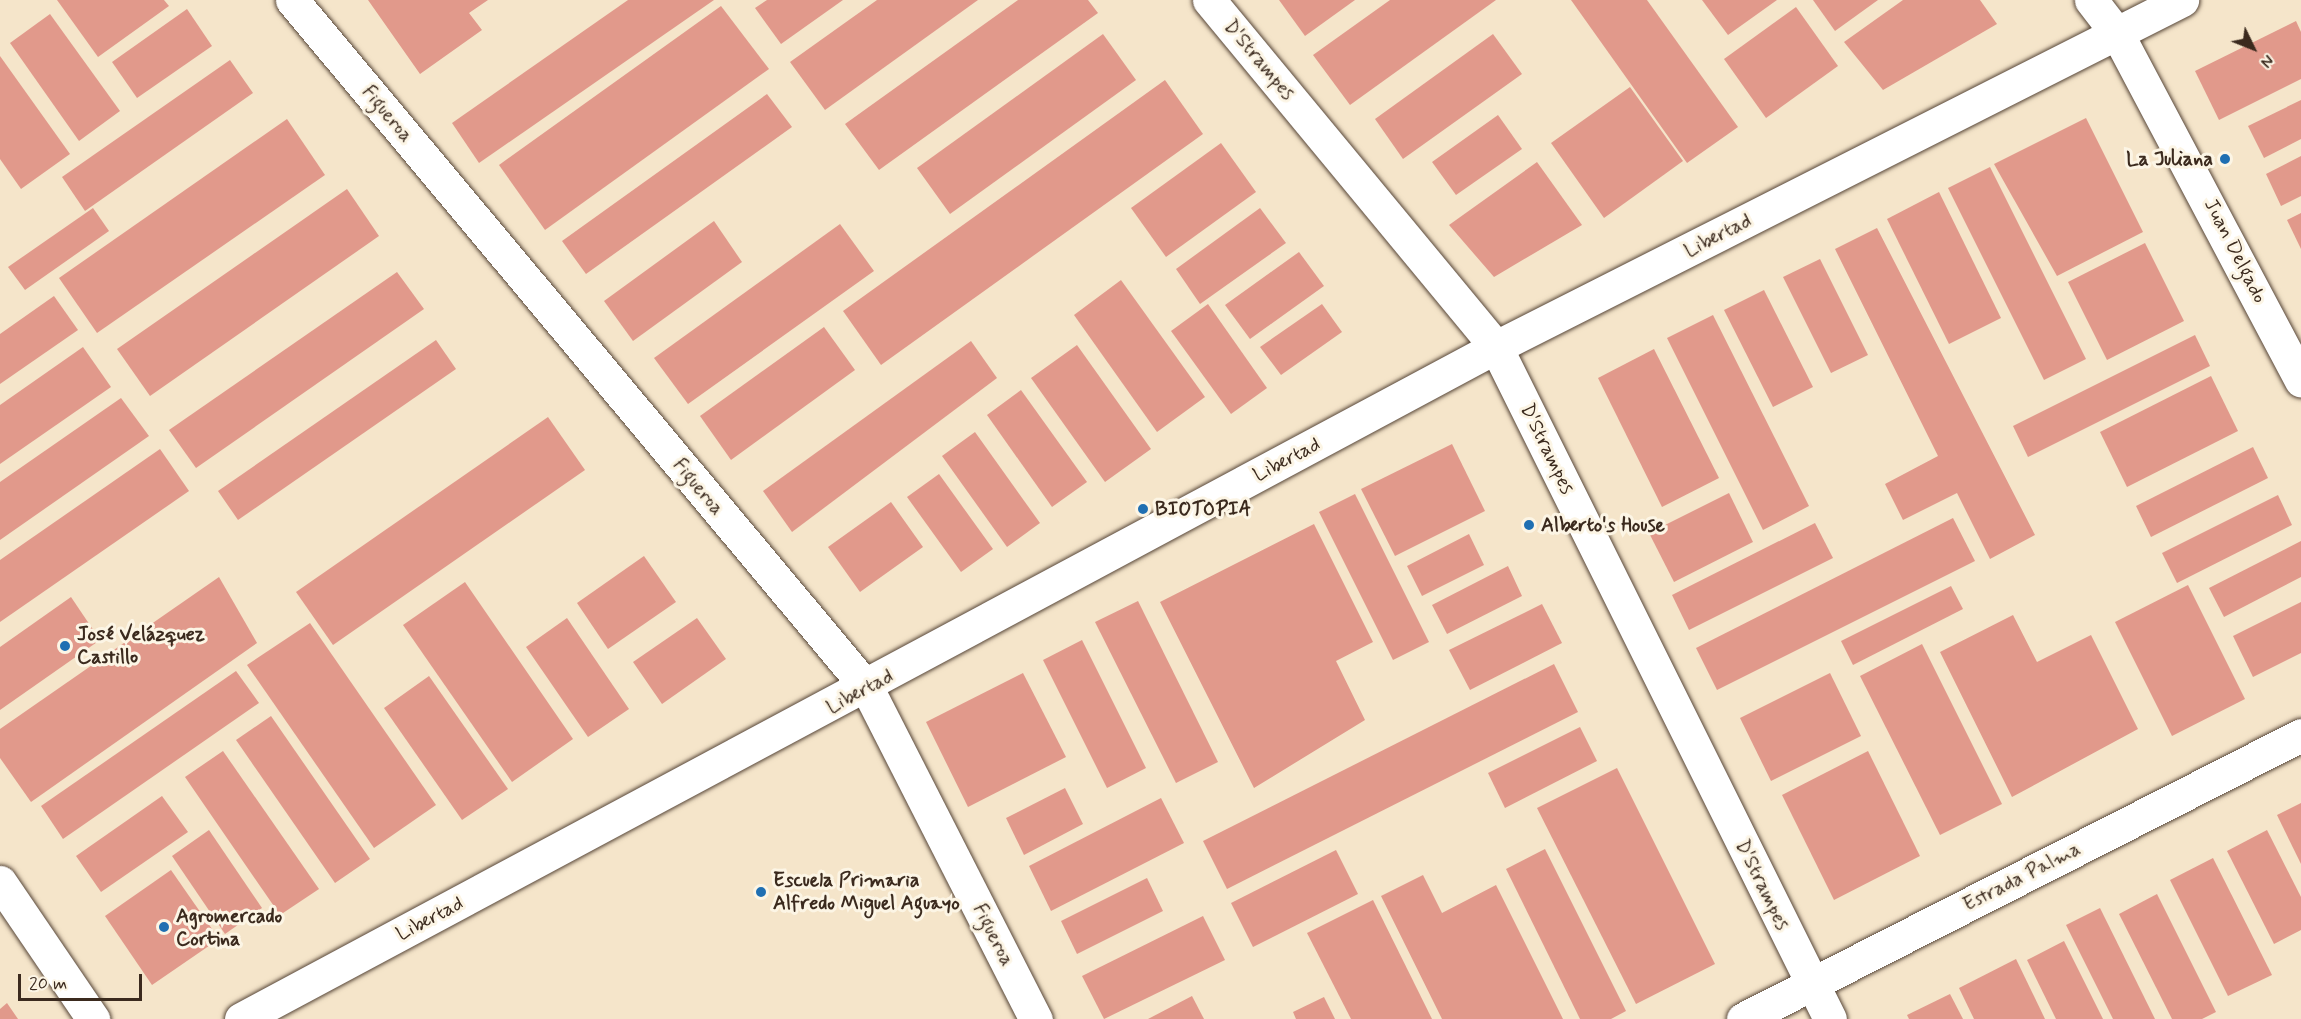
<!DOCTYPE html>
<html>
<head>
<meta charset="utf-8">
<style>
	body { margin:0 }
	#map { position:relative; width:2301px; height:1019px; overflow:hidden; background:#f5e5ca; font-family:Mynerve,sans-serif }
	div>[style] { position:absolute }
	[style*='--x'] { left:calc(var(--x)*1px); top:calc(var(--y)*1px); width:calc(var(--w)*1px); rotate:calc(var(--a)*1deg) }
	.building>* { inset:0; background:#e1998b }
	.roads { filter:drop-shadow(0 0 2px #574638) drop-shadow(0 0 2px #574638) }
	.minor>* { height:33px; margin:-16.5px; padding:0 16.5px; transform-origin:16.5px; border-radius:16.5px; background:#fff }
	.dots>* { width:16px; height:16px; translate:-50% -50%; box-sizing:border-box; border:3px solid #fcf5e5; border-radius:50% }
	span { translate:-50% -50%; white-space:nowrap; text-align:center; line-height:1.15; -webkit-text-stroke:6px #fcf5e5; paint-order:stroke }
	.street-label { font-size:20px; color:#3b2a1e }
	.poi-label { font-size:20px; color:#3b2a1e; font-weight:700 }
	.right { translate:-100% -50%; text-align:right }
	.left { translate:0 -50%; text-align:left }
	.north { position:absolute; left:2223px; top:18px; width:60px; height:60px; -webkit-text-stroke:4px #fcf5e5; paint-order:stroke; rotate:133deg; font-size:16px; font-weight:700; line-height:24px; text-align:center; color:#3b2a1e }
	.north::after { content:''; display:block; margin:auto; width:21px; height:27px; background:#3b2a1e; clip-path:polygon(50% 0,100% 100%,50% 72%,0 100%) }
	.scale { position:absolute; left:18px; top:974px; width:124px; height:27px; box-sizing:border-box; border:3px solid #3b2a1e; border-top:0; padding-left:8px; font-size:18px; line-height:21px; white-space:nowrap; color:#3b2a1e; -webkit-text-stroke:4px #fcf5e5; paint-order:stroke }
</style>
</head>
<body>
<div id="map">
	<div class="building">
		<i style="clip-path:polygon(57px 0,164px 0,169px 6px,98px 57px)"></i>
		<i style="clip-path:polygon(368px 0,488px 0,469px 13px,482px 30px,420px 74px)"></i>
		<i style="clip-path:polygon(628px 0,714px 0,479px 163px,452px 123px)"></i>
		<i style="clip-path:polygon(767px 0,843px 0,781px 44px,755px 8px)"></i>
		<i style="clip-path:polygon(877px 0,978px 0,825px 110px,790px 62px)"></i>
		<i style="clip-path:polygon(1018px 0,1088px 0,1098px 13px,879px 170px,845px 124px)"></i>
		<i style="clip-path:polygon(1279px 0,1355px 0,1305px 36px)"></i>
		<i style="clip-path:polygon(1390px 0,1496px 0,1350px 105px,1313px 55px)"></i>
		<i style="clip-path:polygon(1571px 0,1647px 0,1738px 127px,1687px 163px)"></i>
		<i style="clip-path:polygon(1702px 0,1777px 0,1728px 35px)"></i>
		<i style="clip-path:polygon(1813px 0,1878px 0,1835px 31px)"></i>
		<i style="clip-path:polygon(1903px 0,1980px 0,1997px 24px,1883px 90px,1844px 42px)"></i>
		<i style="clip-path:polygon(721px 6px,769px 69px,545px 230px,499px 165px)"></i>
		<i style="clip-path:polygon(1796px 7px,1838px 66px,1766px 118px,1724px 59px)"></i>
		<i style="clip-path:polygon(187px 9px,212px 46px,137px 98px,112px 62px)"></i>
		<i style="clip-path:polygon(50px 14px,120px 111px,79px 141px,10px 43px)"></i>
		<i style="clip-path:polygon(2296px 21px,2301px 32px,2301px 79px,2219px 120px,2195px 71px)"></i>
		<i style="clip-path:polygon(1103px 34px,1136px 80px,950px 214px,917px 168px)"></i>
		<i style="clip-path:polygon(1493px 34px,1522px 74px,1403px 159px,1375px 119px)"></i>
		<i style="clip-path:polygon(0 56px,70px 154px,21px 189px,0 159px)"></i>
		<i style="clip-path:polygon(230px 60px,253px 93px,85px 211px,62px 177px)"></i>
		<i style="clip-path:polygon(1165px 80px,1203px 134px,881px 365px,843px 311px)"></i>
		<i style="clip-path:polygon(1630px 87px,1683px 161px,1604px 218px,1551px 143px)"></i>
		<i style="clip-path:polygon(767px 94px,792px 127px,586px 274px,562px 241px)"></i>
		<i style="clip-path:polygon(2301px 100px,2301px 139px,2264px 158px,2248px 126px)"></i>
		<i style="clip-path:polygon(1498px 115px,1522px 149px,1456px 195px,1432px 162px)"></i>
		<i style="clip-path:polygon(2086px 118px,2143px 232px,2057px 276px,1994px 164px)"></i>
		<i style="clip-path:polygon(287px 119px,325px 175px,97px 333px,59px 278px)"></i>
		<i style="clip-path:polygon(1221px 143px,1256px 192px,1166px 257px,1131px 208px)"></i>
		<i style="clip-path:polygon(2301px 156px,2301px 196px,2281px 206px,2266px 174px)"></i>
		<i style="clip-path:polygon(1537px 162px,1582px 225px,1494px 277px,1449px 225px)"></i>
		<i style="clip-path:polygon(1990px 167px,2086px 359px,2044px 380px,1948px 188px)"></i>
		<i style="clip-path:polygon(347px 189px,379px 236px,150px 396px,117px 349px)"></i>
		<i style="clip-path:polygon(1939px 192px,2001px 318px,1949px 344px,1887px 219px)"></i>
		<i style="clip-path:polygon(93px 208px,109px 231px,25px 290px,8px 267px)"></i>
		<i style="clip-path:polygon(1260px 208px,1286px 243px,1200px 304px,1176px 269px)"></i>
		<i style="clip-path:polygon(2301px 213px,2301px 249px,2287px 220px)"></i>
		<i style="clip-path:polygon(714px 221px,742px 262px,633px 341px,604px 301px)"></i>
		<i style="clip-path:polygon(840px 224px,874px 271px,688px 404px,654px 358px)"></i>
		<i style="clip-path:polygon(1877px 228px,2035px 535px,1990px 559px,1957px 493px,1903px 520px,1885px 484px,1938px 456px,1835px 249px)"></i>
		<i style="clip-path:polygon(2145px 243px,2184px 321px,2107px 360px,2068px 282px)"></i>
		<i style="clip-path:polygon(1299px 252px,1324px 286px,1250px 339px,1225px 305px)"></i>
		<i style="clip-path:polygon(1820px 259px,1868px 355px,1831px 373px,1783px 277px)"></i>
		<i style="clip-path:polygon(397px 272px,424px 309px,196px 468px,169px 430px)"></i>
		<i style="clip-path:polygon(1121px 280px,1205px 397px,1157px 432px,1074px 315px)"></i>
		<i style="clip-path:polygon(1764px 290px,1813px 387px,1773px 407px,1724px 310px)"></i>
		<i style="clip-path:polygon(54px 296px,78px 330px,0 384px,0 334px)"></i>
		<i style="clip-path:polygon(1208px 304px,1267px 388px,1231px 414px,1171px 331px)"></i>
		<i style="clip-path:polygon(1322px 304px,1342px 332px,1281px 375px,1260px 347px)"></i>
		<i style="clip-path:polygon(1713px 315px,1809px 506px,1763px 530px,1667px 338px)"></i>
		<i style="clip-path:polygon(824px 327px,855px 370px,731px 460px,700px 416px)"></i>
		<i style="clip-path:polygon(2195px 335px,2210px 366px,2028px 457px,2013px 426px)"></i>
		<i style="clip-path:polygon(436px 340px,456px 369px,238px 520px,218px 491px)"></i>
		<i style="clip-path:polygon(971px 341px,997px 378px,792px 532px,763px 491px)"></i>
		<i style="clip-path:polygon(1077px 345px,1151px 449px,1105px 482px,1031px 378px)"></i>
		<i style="clip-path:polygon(83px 347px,111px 387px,0 464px,0 405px)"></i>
		<i style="clip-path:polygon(1654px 349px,1719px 478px,1662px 507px,1598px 378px)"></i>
		<i style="clip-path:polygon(2211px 376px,2238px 431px,2127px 487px,2100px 432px)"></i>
		<i style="clip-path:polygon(1021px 390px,1087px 482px,1052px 507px,987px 415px)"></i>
		<i style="clip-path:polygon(121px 398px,149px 436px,0 540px,0 482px)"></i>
		<i style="clip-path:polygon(548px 417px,585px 470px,333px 645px,296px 592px)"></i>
		<i style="clip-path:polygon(975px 432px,1040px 523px,1007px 547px,942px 456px)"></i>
		<i style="clip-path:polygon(1452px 444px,1485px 511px,1395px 556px,1361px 489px)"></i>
		<i style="clip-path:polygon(2253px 447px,2268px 478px,2151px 537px,2136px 506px)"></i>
		<i style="clip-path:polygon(160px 449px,189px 491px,0 622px,0 560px)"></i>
		<i style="clip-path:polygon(939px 474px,993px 549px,961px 572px,907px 497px)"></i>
		<i style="clip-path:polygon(1729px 493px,1753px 542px,1674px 582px,1649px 533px)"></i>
		<i style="clip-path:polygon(1355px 494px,1429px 642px,1393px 660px,1319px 512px)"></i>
		<i style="clip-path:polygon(2278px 495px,2292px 525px,2177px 583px,2162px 553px)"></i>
		<i style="clip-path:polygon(891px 502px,923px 547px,860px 592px,828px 547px)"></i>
		<i style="clip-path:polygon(1953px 518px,1975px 561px,1717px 690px,1696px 648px)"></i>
		<i style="clip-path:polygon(1815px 523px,1833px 558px,1689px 630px,1672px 595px)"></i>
		<i style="clip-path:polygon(1314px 524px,1373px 642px,1336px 661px,1365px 720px,1254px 788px,1160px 602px)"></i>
		<i style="clip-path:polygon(1469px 534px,1484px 565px,1422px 596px,1407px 566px)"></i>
		<i style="clip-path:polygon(2301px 541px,2301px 577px,2224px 617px,2209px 588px)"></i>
		<i style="clip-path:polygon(644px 556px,676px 602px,608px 649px,577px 603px)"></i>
		<i style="clip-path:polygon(1508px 566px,1522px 596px,1447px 634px,1432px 605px)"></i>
		<i style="clip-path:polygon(219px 577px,257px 643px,31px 802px,0 758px,0 729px)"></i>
		<i style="clip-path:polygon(465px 582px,573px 739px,512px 782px,403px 625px)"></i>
		<i style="clip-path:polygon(2188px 585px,2245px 699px,2172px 736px,2115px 622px)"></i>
		<i style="clip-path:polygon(1951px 586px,1963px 609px,1853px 665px,1841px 641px)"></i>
		<i style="clip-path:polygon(71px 597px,100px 640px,0 710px,0 647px)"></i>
		<i style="clip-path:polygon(1138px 601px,1218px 762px,1176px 783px,1095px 622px)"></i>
		<i style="clip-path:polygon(2301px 602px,2301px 653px,2253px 677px,2233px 636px)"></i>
		<i style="clip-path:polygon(1542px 604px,1562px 643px,1470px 690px,1449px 650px)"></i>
		<i style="clip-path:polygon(2013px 615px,2037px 662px,2091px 635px,2138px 729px,2012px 797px,1940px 652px)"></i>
		<i style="clip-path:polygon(567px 618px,629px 709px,588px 737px,526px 647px)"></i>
		<i style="clip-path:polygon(697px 618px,726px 659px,662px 704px,633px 662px)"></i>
		<i style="clip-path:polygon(310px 623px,436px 805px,374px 848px,247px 665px)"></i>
		<i style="clip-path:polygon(1082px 640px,1146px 768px,1107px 788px,1043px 660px)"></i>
		<i style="clip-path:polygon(1922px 644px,2002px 804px,1940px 835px,1860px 676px)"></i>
		<i style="clip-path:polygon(1554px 664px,1578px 712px,1227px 889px,1203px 841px)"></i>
		<i style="clip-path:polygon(236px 671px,259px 703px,63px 839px,41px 806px)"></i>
		<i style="clip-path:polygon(1023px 673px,1066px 757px,968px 807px,926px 722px)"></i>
		<i style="clip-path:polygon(1830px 673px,1861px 736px,1771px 781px,1740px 718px)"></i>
		<i style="clip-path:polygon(429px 676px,508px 789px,462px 820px,384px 708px)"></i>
		<i style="clip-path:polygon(271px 716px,370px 859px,335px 883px,236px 740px)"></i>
		<i style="clip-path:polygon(1580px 727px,1597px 761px,1505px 808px,1488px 773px)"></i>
		<i style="clip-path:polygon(223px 751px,319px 889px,280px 915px,185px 777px)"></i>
		<i style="clip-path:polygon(1868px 751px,1920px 856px,1834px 900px,1782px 795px)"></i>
		<i style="clip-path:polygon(1617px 768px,1715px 964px,1636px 1004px,1537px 808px)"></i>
		<i style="clip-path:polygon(1065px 788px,1083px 824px,1024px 855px,1006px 818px)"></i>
		<i style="clip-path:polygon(162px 796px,188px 832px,101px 892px,76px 856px)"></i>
		<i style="clip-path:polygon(1161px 798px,1184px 843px,1051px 911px,1029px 866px)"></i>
		<i style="clip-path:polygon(2301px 803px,2301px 864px,2277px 815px)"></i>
		<i style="clip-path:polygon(209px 830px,262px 908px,225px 934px,172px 856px)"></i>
		<i style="clip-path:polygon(2267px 830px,2301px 897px,2301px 930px,2274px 944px,2227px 851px)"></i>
		<i style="clip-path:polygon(1545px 849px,1626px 1011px,1611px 1019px,1580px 1019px,1506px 869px)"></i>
		<i style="clip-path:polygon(1336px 850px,1358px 894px,1253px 947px,1231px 903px)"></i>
		<i style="clip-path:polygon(2213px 858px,2272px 975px,2228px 996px,2170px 880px)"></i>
		<i style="clip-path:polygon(171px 870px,219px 939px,152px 985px,105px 916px)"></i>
		<i style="clip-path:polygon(1423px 875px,1442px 913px,1496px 885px,1563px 1019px,1442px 1019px,1381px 896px)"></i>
		<i style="clip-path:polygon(1147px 878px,1163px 911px,1077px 954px,1061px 921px)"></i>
		<i style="clip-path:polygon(2157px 894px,2216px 1012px,2202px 1019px,2172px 1019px,2119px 914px)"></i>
		<i style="clip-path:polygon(1373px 900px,1432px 1019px,1351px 1019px,1307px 933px)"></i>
		<i style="clip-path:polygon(2100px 908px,2155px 1019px,2113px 1019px,2066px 925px)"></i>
		<i style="clip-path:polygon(1203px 916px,1225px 960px,1104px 1019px,1082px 976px)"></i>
		<i style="clip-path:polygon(2064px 941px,2103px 1019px,2056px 1019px,2027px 960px)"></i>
		<i style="clip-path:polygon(2016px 959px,2045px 1019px,1974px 1019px,1959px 988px)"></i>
		<i style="clip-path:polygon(1950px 994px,1963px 1019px,1909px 1019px,1907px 1015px)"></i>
		<i style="clip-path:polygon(1192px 996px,1204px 1019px,1148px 1019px)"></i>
		<i style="clip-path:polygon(1324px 997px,1335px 1019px,1296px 1019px,1293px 1012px)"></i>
		<i style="clip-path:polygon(7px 1003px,18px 1019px,0 1019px,0 1009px)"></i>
	</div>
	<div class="roads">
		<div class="minor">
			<i style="--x:292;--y:0;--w:897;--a:50.11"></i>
			<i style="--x:867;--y:688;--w:372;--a:63"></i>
			<i style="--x:1209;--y:0;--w:450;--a:50.4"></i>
			<i style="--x:1496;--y:347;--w:750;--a:63.57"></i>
			<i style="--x:2091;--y:0;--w:44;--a:52.4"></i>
			<i style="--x:2118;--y:35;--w:391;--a:62.1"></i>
			<i style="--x:0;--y:882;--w:166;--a:55.8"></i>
			<i style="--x:241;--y:1019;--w:1424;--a:-28.17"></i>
			<i style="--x:1496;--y:347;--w:769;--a:-26.83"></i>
			<i style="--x:1743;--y:1019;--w:626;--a:-26.97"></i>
		</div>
	</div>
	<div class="dots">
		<i style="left:2225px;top:159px;background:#1f6fb2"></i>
		<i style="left:1143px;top:509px;background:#1f6fb2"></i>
		<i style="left:1529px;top:525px;background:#1f6fb2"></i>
		<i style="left:65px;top:646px;background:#1f6fb2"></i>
		<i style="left:761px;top:892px;background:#1f6fb2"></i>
		<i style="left:164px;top:927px;background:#1f6fb2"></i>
	</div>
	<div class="street-label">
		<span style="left:1259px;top:60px;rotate:50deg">D'Strampes</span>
		<span style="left:387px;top:114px;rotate:50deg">Figueroa</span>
		<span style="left:1718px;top:236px;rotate:-27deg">Libertad</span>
		<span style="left:2235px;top:251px;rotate:63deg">Juan Delgado</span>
		<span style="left:1547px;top:449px;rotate:64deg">D'Strampes</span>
		<span style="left:1287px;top:460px;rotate:-28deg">Libertad</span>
		<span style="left:698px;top:487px;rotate:50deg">Figueroa</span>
		<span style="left:860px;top:692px;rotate:-28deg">Libertad</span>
		<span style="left:2022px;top:877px;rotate:-27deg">Estrada Palma</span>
		<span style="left:1762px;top:885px;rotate:64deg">D'Strampes</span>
		<span style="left:430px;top:919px;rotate:-28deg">Libertad</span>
		<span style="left:993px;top:935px;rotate:63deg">Figueroa</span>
	</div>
	<div class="poi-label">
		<span class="right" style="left:2213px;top:159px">La Juliana</span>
		<span class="left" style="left:1155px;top:509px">BIOTOPIA</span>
		<span class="left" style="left:1541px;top:525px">Alberto's House</span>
		<span class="left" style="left:77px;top:646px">José Velázquez<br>Castillo</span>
		<span class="left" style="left:773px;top:892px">Escuela Primaria<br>Alfredo Miguel Aguayo</span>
		<span class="left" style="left:176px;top:928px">Agromercado<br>Cortina</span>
	</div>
	<div class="north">N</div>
	<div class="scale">20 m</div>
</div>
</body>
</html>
